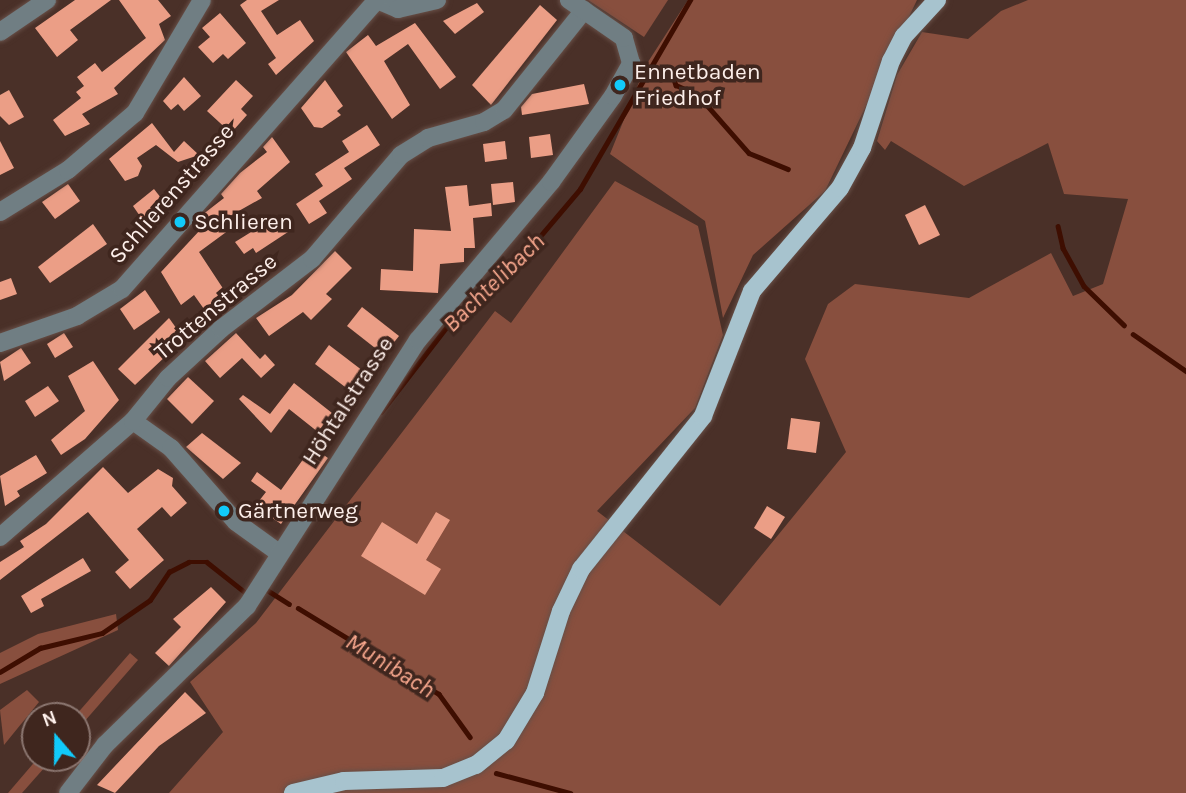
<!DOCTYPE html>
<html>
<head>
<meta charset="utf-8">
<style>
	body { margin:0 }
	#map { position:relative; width:1186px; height:793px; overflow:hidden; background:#4a3028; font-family:Karla,sans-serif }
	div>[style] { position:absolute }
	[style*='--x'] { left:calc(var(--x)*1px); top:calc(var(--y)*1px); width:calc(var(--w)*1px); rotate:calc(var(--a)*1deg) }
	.green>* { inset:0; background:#884f3e }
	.stream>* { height:4.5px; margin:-2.25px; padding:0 2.25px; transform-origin:2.25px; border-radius:2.25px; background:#3e0e01 }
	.building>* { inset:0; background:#eb9e86 }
	.roads { filter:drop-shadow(0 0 2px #674f47) drop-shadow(0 0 2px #674f47) }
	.minor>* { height:18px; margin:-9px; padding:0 9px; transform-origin:9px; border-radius:9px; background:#707e83 }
	.major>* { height:18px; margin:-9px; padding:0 9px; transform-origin:9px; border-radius:9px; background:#a7c3ce }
	.dots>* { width:19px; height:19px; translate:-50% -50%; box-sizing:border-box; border:4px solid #3f261e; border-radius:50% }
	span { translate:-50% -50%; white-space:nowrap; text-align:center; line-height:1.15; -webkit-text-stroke:7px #3f261e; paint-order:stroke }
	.poi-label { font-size:23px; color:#fdefea }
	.left { translate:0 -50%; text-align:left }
	.street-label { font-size:23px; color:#fdefea }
	.water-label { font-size:24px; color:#f9a88e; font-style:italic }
	.north { position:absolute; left:21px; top:702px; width:70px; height:70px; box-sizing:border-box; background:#3f261e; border:2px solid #8b7670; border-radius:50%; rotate:340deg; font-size:19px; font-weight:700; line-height:28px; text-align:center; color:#fdefea }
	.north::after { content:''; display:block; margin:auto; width:24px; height:32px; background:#11cafa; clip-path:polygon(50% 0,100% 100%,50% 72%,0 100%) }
</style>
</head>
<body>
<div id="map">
	<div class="green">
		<i style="clip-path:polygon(588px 0,668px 0,644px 37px)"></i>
		<i style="clip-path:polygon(688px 0,917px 0,825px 191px,753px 255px,723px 318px,705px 221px,610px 154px,646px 65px)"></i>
		<i style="clip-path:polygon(1028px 0,1186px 0,1186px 793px,169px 793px,223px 732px,190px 682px,256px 623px,495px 311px,511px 323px,615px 181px,698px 226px,723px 335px,695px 408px,597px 511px,720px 606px,846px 452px,805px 359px,828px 304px,855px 284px,969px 298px,1051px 253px,1073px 296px,1103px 284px,1128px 199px,1064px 194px,1048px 143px,964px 186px,891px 141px,885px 150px,877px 141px,897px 75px,922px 32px,968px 39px,1001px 11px)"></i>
		<i style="clip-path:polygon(116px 614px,118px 630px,0 684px,0 653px,38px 634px)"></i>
		<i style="clip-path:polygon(130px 653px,138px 660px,77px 730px,75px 716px)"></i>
		<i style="clip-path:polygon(27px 690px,39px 702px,4px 745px,0 710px)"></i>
		<i style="clip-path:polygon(38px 758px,53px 758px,22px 793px,8px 793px)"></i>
	</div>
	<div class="stream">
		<i style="--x:671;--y:70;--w:16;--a:72"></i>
		<i style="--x:676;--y:85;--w:24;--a:24"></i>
		<i style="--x:698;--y:95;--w:77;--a:48.7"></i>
		<i style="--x:749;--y:153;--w:42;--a:22.3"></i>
		<i style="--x:1058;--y:226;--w:23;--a:77"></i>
		<i style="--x:1063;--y:248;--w:43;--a:61.1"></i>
		<i style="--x:1084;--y:286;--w:56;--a:44.3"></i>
		<i style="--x:1133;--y:334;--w:65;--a:34.9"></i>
		<i style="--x:381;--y:412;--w:126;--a:-52.4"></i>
		<i style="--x:458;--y:312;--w:46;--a:-32.7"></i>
		<i style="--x:497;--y:287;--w:128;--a:-49.7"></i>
		<i style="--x:580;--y:189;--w:219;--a:-59.8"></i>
		<i style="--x:267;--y:590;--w:26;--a:32"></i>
		<i style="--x:298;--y:608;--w:165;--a:31.4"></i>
		<i style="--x:439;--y:694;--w:53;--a:54.2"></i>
		<i style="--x:0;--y:672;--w:47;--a:-31"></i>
		<i style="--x:40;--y:648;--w:64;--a:-13.6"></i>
		<i style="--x:102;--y:633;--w:58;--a:-34.5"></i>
		<i style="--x:150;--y:600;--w:34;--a:-56"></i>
		<i style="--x:169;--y:572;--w:22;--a:-27"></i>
		<i style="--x:189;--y:562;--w:18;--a:0"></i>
		<i style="--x:207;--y:562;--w:50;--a:38.5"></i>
		<i style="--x:496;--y:773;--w:77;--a:15.1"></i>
	</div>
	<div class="building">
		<i style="clip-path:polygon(75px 0,111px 0,70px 30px,78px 40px,57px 57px,35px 28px)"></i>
		<i style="clip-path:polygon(119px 0,158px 0,171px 16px,159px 24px,165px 40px,114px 88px,118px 94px,82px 114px,90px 124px,65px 136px,53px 120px,81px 98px,76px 92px,84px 86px,77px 77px,95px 63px,102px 72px,146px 38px)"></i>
		<i style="clip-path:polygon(247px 0,279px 0,261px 11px,277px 35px,300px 20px,314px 41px,276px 75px,268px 64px,276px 58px,240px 5px)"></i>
		<i style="clip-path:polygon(477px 3px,484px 12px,455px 34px,443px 21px)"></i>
		<i style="clip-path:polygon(540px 5px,557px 20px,491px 105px,472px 85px)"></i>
		<i style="clip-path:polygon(220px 13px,246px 43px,228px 59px,223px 54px,213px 63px,198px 47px,210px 37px,202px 28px)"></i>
		<i style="clip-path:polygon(415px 23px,456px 77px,440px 89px,408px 44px,384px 61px,410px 105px,392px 119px,346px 52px,368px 35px,376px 46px)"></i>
		<i style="clip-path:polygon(184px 77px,201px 96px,184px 111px,178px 104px,171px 110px,163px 101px)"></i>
		<i style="clip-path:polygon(236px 80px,253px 96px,241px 109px,247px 115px,231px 133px,207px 111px)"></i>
		<i style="clip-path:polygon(325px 80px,343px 106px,337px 111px,341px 115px,322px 128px,314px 127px,301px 108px)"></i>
		<i style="clip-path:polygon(584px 84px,589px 104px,522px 115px,521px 107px,532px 94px)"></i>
		<i style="clip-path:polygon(9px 90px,24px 117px,9px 125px,0 116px,0 95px)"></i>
		<i style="clip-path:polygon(152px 123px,174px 152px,184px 141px,199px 155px,178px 162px,156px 145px,137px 158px,142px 166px,138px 176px,125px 181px,109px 159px)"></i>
		<i style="clip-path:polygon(367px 125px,380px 145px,344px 168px,352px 179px,319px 201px,327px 213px,309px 224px,296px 204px,323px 186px,315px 174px,349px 152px,342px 141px)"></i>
		<i style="clip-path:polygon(550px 134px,553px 155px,531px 158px,529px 137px)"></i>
		<i style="clip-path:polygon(272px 137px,290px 162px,257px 191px,262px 198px,221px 221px,229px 230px,199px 252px,226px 293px,204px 309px,194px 295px,181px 305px,161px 272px,201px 229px,197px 224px,202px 215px,224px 198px,221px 194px,240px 173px,267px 152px,263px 147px)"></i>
		<i style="clip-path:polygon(0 141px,14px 168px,0 175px)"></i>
		<i style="clip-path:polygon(505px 141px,507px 159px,485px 162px,483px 144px)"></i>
		<i style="clip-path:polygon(212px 148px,215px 152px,192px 177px,183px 168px)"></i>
		<i style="clip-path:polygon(513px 182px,515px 202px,493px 205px,491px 184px)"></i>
		<i style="clip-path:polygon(68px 184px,80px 201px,55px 219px,42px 202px)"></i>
		<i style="clip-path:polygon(467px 185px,469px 206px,491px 203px,492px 216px,473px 218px,475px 248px,464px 248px,464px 262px,440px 264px,438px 293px,380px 290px,381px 269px,413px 271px,414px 229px,451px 231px,445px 187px)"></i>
		<i style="clip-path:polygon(154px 189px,168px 207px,146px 225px,133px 206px)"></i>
		<i style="clip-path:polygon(925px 205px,940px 235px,919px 245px,905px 215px)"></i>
		<i style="clip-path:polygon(277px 216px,288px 232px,256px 253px,253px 248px,244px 254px,235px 242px)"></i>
		<i style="clip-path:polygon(93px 224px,107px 244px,50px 283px,38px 267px)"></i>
		<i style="clip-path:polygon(335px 251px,352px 268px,326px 294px,332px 299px,311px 320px,303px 312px,269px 336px,256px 318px,292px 295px)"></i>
		<i style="clip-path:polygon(11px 278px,17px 294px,0 300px,0 282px)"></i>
		<i style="clip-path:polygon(145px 290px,160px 312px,134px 330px,120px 309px)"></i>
		<i style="clip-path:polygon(362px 307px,399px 336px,384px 355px,347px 326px)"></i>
		<i style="clip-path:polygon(169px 318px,184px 339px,135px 385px,118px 369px)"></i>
		<i style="clip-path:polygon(64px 333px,73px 347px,55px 358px,47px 344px)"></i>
		<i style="clip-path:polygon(236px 333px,260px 359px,265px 354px,275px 365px,261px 378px,242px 358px,220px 378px,205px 361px)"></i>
		<i style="clip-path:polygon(329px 345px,367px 374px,353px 393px,315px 364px)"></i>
		<i style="clip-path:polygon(21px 348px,31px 363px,4px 381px,0 362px)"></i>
		<i style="clip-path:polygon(93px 361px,119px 400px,85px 439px,61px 455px,51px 440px,85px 411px,68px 376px)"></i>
		<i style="clip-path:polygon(188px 377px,214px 401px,192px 424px,167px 399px)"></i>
		<i style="clip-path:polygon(294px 383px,332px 413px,318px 432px,289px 409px,271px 433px,239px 399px,243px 395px,270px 414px)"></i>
		<i style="clip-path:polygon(48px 386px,59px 401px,35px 417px,25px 401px)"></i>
		<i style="clip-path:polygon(791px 418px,820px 422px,816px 453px,787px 449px)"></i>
		<i style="clip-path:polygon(202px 433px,241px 463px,223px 479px,186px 447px)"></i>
		<i style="clip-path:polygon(312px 447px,328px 458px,281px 524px,255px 506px,266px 492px,251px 481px,257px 472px,281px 490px)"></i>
		<i style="clip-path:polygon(36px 455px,47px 473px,17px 491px,20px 496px,5px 506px,0 476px)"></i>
		<i style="clip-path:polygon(103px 467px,128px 493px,158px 469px,173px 478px,172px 486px,187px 503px,171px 517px,162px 507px,137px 529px,164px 560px,130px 589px,115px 572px,129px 560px,88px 512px,0 580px,0 562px,24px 547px,20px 541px,46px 524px)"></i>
		<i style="clip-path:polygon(767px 506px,785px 517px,771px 539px,754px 528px)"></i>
		<i style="clip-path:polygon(436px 512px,450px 520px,426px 560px,441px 569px,425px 595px,361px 556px,382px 522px,417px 544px)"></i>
		<i style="clip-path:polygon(83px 558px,91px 571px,41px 599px,44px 606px,31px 613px,21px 596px)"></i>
		<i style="clip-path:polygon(211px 587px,226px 602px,169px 666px,155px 653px,181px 627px,173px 619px)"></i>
		<i style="clip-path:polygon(185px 692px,206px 713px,159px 746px,115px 793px,97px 785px)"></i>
	</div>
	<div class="roads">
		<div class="minor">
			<i style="--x:377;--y:0;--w:23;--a:23"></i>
			<i style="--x:398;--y:9;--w:40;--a:-13"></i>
			<i style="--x:0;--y:32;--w:57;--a:-34.2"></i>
			<i style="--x:0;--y:212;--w:80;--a:-31.7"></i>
			<i style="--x:68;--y:170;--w:88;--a:-40.4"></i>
			<i style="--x:135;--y:113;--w:131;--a:-59.3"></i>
			<i style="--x:0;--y:343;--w:82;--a:-19.3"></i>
			<i style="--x:77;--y:316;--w:52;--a:-31"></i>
			<i style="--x:122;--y:289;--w:385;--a:-48.6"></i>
			<i style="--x:133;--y:421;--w:47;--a:35.4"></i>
			<i style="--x:171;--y:448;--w:98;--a:48.7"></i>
			<i style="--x:236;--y:522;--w:53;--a:35.8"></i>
			<i style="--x:0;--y:537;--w:176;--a:-41.1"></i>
			<i style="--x:133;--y:421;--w:55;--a:-50.9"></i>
			<i style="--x:168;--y:378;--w:72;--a:-42.8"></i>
			<i style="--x:221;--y:329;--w:115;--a:-37.6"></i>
			<i style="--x:312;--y:259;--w:137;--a:-49.4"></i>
			<i style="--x:401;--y:155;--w:32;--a:-32"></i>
			<i style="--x:428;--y:138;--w:58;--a:-15.9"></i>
			<i style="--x:484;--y:122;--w:23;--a:-31"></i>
			<i style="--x:504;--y:110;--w:128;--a:-51.3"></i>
			<i style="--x:68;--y:793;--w:61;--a:-52.4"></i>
			<i style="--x:105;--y:745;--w:199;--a:-44.4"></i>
			<i style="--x:247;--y:606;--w:316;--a:-57.3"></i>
			<i style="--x:418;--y:340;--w:207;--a:-49.9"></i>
			<i style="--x:551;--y:182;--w:106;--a:-54.2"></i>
			<i style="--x:613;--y:96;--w:38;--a:-61"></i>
			<i style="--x:631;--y:63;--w:26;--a:-106"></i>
			<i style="--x:624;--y:38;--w:67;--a:-145.4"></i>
		</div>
		<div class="major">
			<i style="--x:293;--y:793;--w:52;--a:-13.2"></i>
			<i style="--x:344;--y:781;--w:99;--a:-1.7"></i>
			<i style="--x:443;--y:778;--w:35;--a:-22"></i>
			<i style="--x:476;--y:765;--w:38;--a:-39"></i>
			<i style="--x:506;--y:741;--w:56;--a:-58.9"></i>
			<i style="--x:535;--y:693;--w:86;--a:-72.4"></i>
			<i style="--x:561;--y:611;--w:47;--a:-64.5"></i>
			<i style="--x:581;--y:569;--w:196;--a:-51.4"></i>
			<i style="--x:703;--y:416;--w:134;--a:-68.6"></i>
			<i style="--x:752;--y:291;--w:135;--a:-49.5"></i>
			<i style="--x:840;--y:188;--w:46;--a:-61.2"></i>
			<i style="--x:862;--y:148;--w:92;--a:-71.6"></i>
			<i style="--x:891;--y:61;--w:28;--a:-63"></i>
			<i style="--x:904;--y:36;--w:49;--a:-47.5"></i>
		</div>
	</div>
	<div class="dots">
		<i style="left:620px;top:85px;background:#11cafa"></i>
		<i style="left:180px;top:222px;background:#11cafa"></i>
		<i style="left:224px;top:511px;background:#11cafa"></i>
	</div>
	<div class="poi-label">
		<span class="left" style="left:634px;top:85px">Ennetbaden<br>Friedhof</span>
		<span class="left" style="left:194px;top:222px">Schlieren</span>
		<span class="left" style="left:238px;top:511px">Gärtnerweg</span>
	</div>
	<div class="street-label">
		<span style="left:172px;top:194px;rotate:-49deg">Schlierenstrasse</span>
		<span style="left:216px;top:307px;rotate:-40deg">Trottenstrasse</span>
		<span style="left:348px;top:401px;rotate:-57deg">Höhtalstrasse</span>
	</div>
	<div class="water-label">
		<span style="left:494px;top:283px;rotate:-44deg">Bachtelibach</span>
		<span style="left:390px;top:666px;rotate:32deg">Munibach</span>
	</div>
	<div class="north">N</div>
</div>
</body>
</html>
